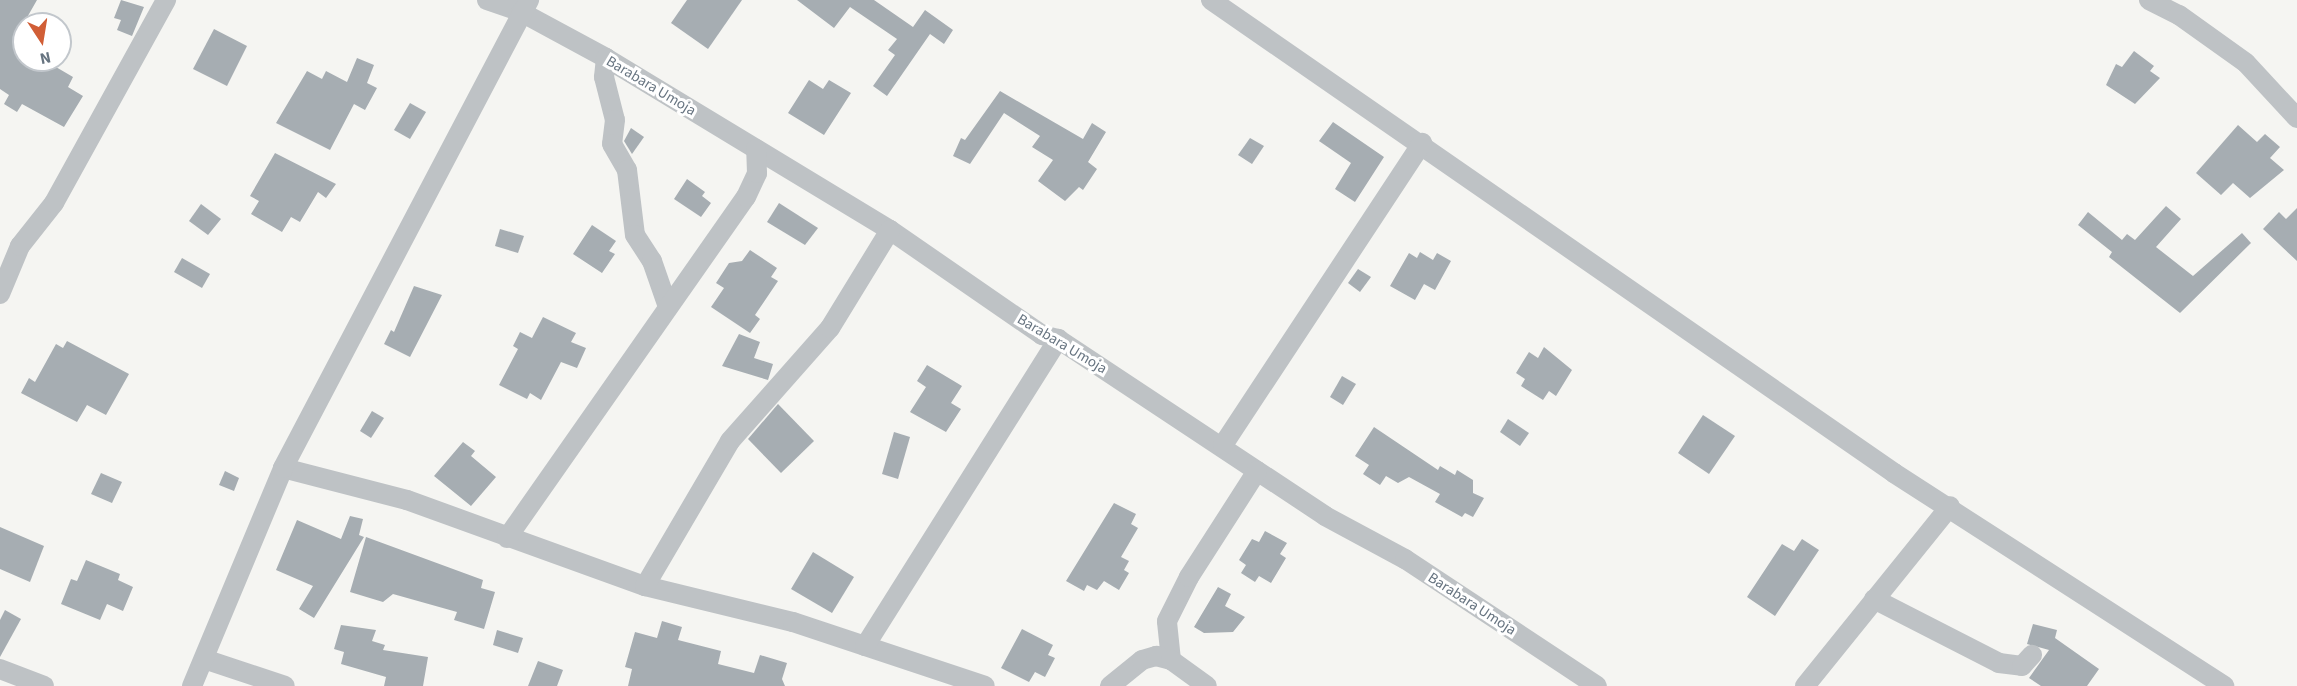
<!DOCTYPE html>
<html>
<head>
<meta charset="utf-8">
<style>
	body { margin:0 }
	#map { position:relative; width:2297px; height:686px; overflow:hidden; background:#f5f5f2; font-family:"Source Sans 3",sans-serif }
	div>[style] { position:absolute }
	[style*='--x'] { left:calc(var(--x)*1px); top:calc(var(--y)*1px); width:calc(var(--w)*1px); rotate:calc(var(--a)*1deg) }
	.building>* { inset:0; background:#a6adb2 }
	.minor>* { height:20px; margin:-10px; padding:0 10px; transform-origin:10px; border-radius:10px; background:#bec2c5 }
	span { translate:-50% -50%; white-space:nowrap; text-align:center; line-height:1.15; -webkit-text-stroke:6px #fff; paint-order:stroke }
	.street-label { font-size:15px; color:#677480 }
	.north { position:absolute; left:12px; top:12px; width:60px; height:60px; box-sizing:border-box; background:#fff; border:2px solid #c2c7cc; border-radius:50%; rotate:168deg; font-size:16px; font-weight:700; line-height:24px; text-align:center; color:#677480 }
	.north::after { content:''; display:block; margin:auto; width:21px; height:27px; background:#d15e36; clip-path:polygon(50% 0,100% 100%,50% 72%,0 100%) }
</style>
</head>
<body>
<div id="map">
	<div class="building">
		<i style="clip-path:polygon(0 0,37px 0,13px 42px,24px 49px,24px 60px,44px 60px,73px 77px,68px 87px,83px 96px,64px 127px,22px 104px,17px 112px,4px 104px,9px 95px,0 89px)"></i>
		<i style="clip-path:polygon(121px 0,144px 7px,132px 36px,117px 30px,121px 20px,114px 18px)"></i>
		<i style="clip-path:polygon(687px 0,742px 0,708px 49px,671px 23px)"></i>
		<i style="clip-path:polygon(797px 0,874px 0,913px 27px,925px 10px,953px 30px,944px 44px,930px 34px,887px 96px,873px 86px,895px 55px,888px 50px,897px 39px,850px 7px,834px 28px)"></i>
		<i style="clip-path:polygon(214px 29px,247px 46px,227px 86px,193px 69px)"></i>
		<i style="clip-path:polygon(2134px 51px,2154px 66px,2150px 71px,2160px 78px,2135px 104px,2106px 85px,2116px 64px,2122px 67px)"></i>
		<i style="clip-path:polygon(357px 58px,374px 65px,367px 83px,377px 88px,365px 110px,354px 104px,330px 150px,276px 123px,307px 71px,322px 79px,326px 71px,347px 82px)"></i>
		<i style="clip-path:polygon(809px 80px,823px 89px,829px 80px,851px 93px,824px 135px,788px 113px)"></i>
		<i style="clip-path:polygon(1000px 91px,1083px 139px,1092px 123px,1106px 132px,1088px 162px,1097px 169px,1083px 190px,1079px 187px,1065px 201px,1038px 181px,1053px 160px,1032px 147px,1040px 136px,1004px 113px,970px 164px,953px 156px,961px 138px,965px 140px)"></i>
		<i style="clip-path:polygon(410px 103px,426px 112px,410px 139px,394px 130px)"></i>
		<i style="clip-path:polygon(1333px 122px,1384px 157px,1355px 202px,1335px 189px,1351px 163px,1319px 141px)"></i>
		<i style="clip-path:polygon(2238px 125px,2257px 142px,2265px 134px,2280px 147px,2270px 158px,2284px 170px,2250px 198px,2233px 183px,2221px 195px,2196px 173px)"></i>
		<i style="clip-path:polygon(631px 128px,644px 137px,632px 154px,624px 141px)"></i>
		<i style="clip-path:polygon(1250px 138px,1264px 146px,1252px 164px,1238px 155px)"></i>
		<i style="clip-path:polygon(275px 153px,336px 184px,326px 198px,318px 192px,300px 222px,291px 217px,282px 232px,251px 214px,259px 201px,250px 196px)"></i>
		<i style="clip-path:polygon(687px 179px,705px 192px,702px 196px,711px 203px,701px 217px,674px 199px)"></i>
		<i style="clip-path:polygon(779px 203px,818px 228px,805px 245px,767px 222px)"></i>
		<i style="clip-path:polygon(201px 204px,221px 219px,208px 235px,189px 221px)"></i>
		<i style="clip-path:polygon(2166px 206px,2181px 219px,2156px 247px,2193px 276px,2242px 233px,2251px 243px,2180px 313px,2109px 257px,2112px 252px,2078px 225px,2088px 212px,2122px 240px,2127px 234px,2135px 240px)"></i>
		<i style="clip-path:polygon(2297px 208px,2297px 261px,2263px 229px,2279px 212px,2286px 219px)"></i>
		<i style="clip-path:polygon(592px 225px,616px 241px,609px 251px,615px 254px,602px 273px,573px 254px)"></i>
		<i style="clip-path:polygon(500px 229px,524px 236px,518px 253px,495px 246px)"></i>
		<i style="clip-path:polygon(750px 250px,777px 268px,771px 277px,778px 281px,755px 315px,760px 319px,750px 333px,711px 307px,724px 288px,716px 283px,729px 263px,742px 261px)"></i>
		<i style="clip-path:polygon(1420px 252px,1433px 260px,1437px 253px,1451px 261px,1435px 290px,1424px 284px,1415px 300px,1390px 286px,1409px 253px,1417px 258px)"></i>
		<i style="clip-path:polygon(182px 258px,210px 274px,202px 288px,174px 272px)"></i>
		<i style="clip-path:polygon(1358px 269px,1371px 277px,1360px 292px,1348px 283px)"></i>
		<i style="clip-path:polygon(414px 286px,442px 295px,410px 357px,384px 344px,391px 330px,394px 332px)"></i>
		<i style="clip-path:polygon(543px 317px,576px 333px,571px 342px,586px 348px,577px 368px,561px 362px,541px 400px,530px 393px,527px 399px,499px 385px,518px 349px,513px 346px,520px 332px,532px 338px)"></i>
		<i style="clip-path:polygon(739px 334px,760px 342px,754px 358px,773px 364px,768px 380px,722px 366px)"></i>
		<i style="clip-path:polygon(67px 341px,129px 374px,106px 415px,87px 405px,77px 422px,21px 393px,29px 378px,35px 382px,56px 344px,63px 348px)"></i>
		<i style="clip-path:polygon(1544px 347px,1572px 370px,1556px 396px,1549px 391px,1543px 400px,1521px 386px,1525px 379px,1516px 373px,1529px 352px,1538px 358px)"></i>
		<i style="clip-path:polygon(927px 365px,962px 386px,951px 403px,961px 409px,946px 432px,910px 412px,926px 387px,917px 381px)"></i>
		<i style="clip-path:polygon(1342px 376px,1356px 384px,1343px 405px,1330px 397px)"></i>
		<i style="clip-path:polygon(778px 404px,814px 441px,781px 473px,748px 439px)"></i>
		<i style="clip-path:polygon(372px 411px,384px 418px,371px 438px,360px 431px)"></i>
		<i style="clip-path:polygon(1703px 415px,1735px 436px,1709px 474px,1678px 453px)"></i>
		<i style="clip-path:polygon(1508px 419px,1529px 433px,1520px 446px,1500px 432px)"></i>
		<i style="clip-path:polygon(1374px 427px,1438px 470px,1440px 466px,1455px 475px,1457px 470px,1473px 480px,1473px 493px,1484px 498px,1473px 517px,1465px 513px,1462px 517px,1435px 502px,1440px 494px,1409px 477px,1398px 483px,1386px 476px,1380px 485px,1363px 474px,1369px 465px,1355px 456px)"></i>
		<i style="clip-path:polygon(894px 432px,910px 437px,898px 479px,882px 474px)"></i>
		<i style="clip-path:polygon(463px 442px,475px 451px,471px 456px,496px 477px,471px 506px,434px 476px)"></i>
		<i style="clip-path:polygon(225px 471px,239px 478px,234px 491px,219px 485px)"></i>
		<i style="clip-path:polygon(101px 473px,122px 482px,112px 503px,91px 494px)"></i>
		<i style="clip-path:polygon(1114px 503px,1136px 514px,1131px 524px,1138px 528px,1121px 557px,1129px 561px,1124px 570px,1129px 573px,1119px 590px,1104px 581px,1097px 590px,1087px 585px,1084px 591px,1066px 581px)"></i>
		<i style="clip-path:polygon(350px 516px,363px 519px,359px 535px,364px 537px,314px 618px,299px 609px,313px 586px,276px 570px,297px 520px,341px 539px)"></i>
		<i style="clip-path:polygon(0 527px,44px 546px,30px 582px,0 569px)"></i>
		<i style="clip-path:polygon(1265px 531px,1287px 543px,1280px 554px,1286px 558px,1271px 583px,1259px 576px,1255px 582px,1241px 573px,1246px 565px,1239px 560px,1252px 539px,1259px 542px)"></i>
		<i style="clip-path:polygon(366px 537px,483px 580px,481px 588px,495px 592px,484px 629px,454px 620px,457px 612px,393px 594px,383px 602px,350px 592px)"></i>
		<i style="clip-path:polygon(1802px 539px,1819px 550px,1775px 616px,1747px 597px,1782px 544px,1794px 551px)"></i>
		<i style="clip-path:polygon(813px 552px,854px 577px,832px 613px,791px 589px)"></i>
		<i style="clip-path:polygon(86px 560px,120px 574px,118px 580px,133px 587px,123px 611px,107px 604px,100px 620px,61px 604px,71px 579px,77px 581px)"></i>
		<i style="clip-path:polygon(1218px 587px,1231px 594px,1225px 606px,1245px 617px,1233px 632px,1204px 633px,1194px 627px)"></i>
		<i style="clip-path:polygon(5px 610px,21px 619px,0 657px,0 620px)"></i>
		<i style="clip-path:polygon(662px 621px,682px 627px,678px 640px,721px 651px,718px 664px,754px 673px,760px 655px,787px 663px,782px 679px,785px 686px,628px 686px,632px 669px,625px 667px,635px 632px,657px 638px)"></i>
		<i style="clip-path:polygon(2033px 624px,2057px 630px,2055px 638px,2099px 669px,2087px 686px,2041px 686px,2029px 678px,2049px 650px,2027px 644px)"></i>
		<i style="clip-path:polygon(341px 625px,376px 630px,372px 641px,385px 645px,383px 650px,428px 657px,423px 686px,384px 686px,386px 677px,341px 664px,344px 652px,334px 649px)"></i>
		<i style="clip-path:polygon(1022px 629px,1053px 645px,1048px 655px,1055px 658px,1045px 677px,1035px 672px,1029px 682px,1001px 668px)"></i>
		<i style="clip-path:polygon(497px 630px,523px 638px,518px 653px,493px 645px)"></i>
		<i style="clip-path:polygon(538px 661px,563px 670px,557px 686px,528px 686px)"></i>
	</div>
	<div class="minor">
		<i style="--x:487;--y:0;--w:36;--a:19"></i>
		<i style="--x:521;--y:12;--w:97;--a:28.4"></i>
		<i style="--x:606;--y:58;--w:332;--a:31.2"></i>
		<i style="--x:890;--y:230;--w:185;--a:34.6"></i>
		<i style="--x:1042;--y:335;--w:16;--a:14"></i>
		<i style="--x:1058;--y:339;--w:320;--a:33.5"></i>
		<i style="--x:1325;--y:516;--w:91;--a:28.3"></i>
		<i style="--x:1405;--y:559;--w:230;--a:33.5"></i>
		<i style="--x:1211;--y:0;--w:831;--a:34.7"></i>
		<i style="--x:1894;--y:473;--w:393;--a:32.8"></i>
		<i style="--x:2149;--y:0;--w:34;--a:27"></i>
		<i style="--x:2179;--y:15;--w:82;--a:35.6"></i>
		<i style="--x:2246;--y:63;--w:75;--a:47.2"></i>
		<i style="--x:606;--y:58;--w:19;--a:96"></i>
		<i style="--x:604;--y:77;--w:44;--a:75.7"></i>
		<i style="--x:615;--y:120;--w:24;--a:97"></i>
		<i style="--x:612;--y:144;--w:30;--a:60"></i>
		<i style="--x:627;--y:170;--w:65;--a:83"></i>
		<i style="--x:635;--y:235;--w:31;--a:57"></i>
		<i style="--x:652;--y:261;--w:46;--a:70.8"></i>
		<i style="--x:0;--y:294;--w:52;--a:-67.4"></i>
		<i style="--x:20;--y:246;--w:55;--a:-51.7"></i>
		<i style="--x:54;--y:203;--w:232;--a:-61.1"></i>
		<i style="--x:1223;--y:445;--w:362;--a:-56.6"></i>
		<i style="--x:283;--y:468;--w:128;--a:14.5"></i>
		<i style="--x:407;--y:500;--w:253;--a:19.9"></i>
		<i style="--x:645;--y:586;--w:152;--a:13.7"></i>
		<i style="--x:793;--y:622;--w:202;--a:18.4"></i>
		<i style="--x:507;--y:538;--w:416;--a:-55"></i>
		<i style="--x:746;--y:197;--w:26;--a:-65"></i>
		<i style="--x:757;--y:173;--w:24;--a:-92"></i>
		<i style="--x:645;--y:586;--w:168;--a:-59.6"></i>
		<i style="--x:730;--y:441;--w:151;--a:-48.5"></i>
		<i style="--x:830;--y:328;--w:115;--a:-58.5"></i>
		<i style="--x:1874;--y:599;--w:140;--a:27.1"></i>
		<i style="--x:1999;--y:663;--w:23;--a:7"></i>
		<i style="--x:2022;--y:666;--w:15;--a:-48"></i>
		<i style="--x:865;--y:646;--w:363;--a:-57.8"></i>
		<i style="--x:204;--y:659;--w:85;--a:18.4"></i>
		<i style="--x:1171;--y:660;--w:39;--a:-96"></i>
		<i style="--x:1167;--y:621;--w:49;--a:-63.4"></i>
		<i style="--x:1189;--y:577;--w:126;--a:-57.3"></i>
		<i style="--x:0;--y:669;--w:47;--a:21.1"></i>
		<i style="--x:192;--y:686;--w:236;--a:-67.3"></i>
		<i style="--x:283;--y:468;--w:529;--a:-62.27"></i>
		<i style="--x:1110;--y:686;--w:41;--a:-39.1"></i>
		<i style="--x:1142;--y:660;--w:15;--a:-16"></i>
		<i style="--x:1156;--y:656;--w:16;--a:15"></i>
		<i style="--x:1171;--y:660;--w:44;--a:35.8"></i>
		<i style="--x:1805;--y:686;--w:231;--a:-51.1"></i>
	</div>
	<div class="street-label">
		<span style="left:651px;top:86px;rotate:31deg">Barabara Umoja</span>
		<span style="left:1062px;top:344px;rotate:31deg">Barabara Umoja</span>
		<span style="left:1472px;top:604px;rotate:33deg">Barabara Umoja</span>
	</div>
	<div class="north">N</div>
</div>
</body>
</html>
